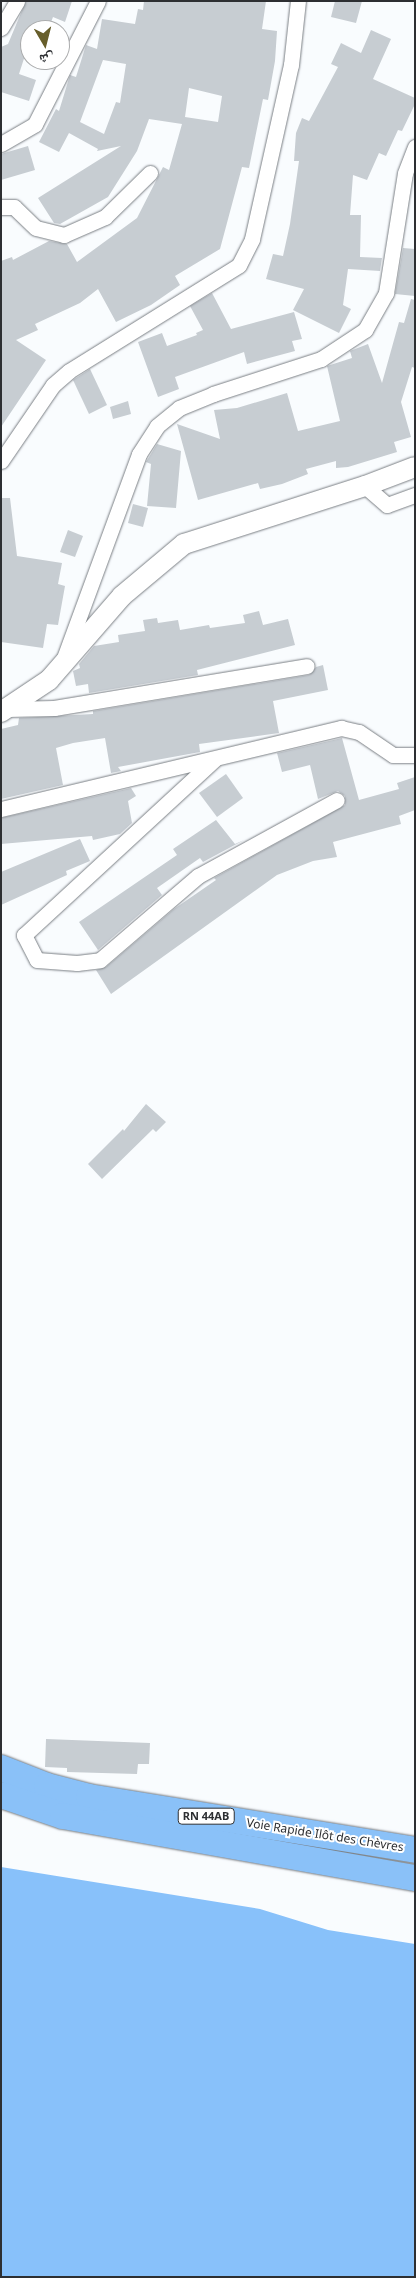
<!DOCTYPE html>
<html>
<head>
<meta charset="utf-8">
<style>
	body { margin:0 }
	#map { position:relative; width:416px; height:2278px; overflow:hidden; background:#f9fcfe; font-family:"Noto Sans","Noto Naskh Arabic",sans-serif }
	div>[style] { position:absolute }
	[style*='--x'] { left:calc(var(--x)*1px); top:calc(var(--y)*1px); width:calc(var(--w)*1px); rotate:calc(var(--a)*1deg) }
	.water>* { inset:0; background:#88c1fa }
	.building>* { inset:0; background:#c7cdd2 }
	.roads { filter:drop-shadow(0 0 1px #7a7f84) drop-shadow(0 0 1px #7a7f84) }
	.street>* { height:15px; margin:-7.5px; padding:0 7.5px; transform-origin:7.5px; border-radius:7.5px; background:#fff }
	.secondary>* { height:20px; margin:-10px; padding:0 10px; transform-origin:10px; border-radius:10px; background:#fff }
	.highway>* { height:26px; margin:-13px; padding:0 13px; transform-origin:13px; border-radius:13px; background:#8ac1f8 }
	span { translate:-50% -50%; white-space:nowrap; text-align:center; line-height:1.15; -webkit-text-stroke:4px #fff; paint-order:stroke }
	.shield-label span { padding:1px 4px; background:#fff; border:1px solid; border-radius:4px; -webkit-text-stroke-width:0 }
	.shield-label { font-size:11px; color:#2d2f32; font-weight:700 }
	.street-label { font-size:12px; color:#2d2f32 }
	.frame { position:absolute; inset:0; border:2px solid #2d2f32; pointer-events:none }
	.north { position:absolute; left:20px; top:20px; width:50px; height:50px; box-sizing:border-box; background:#fff; border:1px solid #abacad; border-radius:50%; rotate:172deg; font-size:14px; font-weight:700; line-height:20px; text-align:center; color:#2d2f32 }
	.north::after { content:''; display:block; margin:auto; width:18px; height:22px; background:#675e2b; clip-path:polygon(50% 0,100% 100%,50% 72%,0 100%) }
</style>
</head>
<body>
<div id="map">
	<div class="water">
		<i style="clip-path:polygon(1px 1867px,260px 1909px,328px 1930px,415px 1944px,415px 2277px,1px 2277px)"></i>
	</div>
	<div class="building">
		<i style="clip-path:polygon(26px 1px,72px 1px,65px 22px,53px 17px,48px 30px,30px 30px,30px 40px,19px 74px,36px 80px,29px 101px,1px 92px,1px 47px,8px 44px)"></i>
		<i style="clip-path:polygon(evenodd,144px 1px,266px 1px,262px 29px,277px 31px,275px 61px,268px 100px,263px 99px,249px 168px,242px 167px,220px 249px,175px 276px,180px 285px,151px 305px,116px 322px,98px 289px,80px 303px,35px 324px,38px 330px,16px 340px,46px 360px,1px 427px,1px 261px,12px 257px,13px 260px,49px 241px,67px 244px,77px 262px,137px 218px,163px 167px,169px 170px,182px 124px,149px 119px,137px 151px,108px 197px,60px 224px,54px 223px,38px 198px,121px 146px,97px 151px,98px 149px,69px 133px,59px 152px,39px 142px,56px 109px,59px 111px,70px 75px,76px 77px,86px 45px,97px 49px,102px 19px,135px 24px,138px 9px,143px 10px,144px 1px,103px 60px,126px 64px,120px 103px,116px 102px,104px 134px,80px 122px,103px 60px,144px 1px,189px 88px,222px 96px,218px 122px,185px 117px,189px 88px)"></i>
		<i style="clip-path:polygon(335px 1px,362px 1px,356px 23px,331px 17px)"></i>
		<i style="clip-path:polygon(371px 30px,391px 39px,373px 79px,415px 98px,415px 104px,402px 131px,398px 130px,386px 156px,379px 153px,367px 180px,353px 175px,350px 215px,361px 215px,360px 257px,382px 258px,380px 271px,348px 269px,343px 305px,351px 309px,339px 333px,293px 310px,304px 289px,266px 279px,273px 254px,283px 256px,290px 224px,299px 161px,294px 161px,296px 133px,302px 118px,309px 121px,338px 67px,331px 64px,341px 43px,361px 53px)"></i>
		<i style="clip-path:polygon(28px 146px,35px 170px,1px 180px,1px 154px)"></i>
		<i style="clip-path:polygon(403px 248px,415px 249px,415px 296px,395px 294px)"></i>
		<i style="clip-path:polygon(212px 293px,231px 329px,294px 312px,302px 339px,292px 341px,295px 351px,247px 364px,244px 352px,175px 377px,179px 389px,158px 397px,138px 342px,162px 333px,167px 346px,197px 335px,196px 333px,203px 330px,190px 306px)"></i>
		<i style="clip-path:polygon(411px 299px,415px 300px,415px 368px,412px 367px,401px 402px,411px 437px,394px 442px,397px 452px,348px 467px,336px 468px,336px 461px,306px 469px,308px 474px,282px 484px,260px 489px,258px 483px,198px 500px,177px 424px,220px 439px,214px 410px,237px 408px,287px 393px,298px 431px,340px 421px,327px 366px,352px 358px,350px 351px,368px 344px,382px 383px,399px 322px,404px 323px)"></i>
		<i style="clip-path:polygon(90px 369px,107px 405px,89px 414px,73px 380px)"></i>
		<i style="clip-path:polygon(128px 401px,131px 414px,113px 419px,110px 407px)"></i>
		<i style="clip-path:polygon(157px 444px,181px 451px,176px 508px,147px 506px,151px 464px,146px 462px)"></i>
		<i style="clip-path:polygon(1px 498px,10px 498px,17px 556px,62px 563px,58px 584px,65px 586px,58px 625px,47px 624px,43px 648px,1px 642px)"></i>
		<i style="clip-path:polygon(133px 504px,148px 508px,143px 527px,128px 523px)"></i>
		<i style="clip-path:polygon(68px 530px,83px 536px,75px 557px,60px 552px)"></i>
		<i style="clip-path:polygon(259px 611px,263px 625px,288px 619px,295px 645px,197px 670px,198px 675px,89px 693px,88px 684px,76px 686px,73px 671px,80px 668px,79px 664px,94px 646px,119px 642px,118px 635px,145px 631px,143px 620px,157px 618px,158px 623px,178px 620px,180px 630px,209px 625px,210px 628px,245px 623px,243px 615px)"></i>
		<i style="clip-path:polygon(323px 665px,328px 690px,273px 701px,279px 733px,199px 744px,200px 752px,118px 767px,121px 771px,111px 773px,105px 738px,73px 743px,56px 748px,63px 785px,1px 799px,1px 729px,18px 725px,19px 718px,93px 714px,93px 711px,309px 675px,316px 667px)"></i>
		<i style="clip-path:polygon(342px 738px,359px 800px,399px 789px,397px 783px,415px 777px,415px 810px,399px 816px,401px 824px,333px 842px,337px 857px,313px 861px,277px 875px,111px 994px,96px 970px,106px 967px,174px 909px,216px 880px,214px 878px,345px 805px,345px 796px,338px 791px,318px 799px,310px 765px,282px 772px,277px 753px)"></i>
		<i style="clip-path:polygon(226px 774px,243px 798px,217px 817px,199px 793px)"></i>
		<i style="clip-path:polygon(131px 788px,136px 796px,128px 801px,132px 823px,120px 834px,93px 840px,92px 836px,1px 844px,1px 818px)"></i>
		<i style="clip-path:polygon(216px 820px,235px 844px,244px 840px,203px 862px,200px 858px,157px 888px,162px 895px,98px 950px,79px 922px,177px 855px,173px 849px)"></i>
		<i style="clip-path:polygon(80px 839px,90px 861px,66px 871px,67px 875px,1px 905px,1px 872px)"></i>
		<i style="clip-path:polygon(146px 1104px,166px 1122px,156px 1132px,153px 1129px,102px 1179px,88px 1164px,123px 1129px,124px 1131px)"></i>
		<i style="clip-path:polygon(46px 1739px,150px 1743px,149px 1764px,138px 1764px,137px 1774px,67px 1772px,67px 1768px,45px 1767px)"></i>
	</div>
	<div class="roads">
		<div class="street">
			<i style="--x:1;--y:28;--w:31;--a:-59"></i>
			<i style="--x:1;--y:144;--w:39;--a:-30"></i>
			<i style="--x:35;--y:124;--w:138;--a:-62.9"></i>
			<i style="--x:1;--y:207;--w:13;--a:0"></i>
			<i style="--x:14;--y:207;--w:30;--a:44"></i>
			<i style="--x:36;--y:228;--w:29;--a:14"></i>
			<i style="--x:64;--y:235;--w:45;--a:-23.7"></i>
			<i style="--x:105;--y:217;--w:63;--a:-44.4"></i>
			<i style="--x:1;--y:461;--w:92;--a:-55.6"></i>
			<i style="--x:53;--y:385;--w:21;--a:-41"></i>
			<i style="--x:69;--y:371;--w:200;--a:-31.9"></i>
			<i style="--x:239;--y:265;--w:29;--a:-63"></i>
			<i style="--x:252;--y:239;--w:178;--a:-77.4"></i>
			<i style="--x:291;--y:65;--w:64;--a:-83.8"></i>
			<i style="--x:365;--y:486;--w:29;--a:41"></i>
			<i style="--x:387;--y:505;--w:30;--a:-20"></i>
			<i style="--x:64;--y:658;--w:217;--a:-69.8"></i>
			<i style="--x:139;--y:454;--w:33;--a:-57"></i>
			<i style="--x:157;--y:426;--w:28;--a:-39"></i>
			<i style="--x:179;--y:408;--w:37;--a:-22"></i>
			<i style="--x:213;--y:394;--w:114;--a:-18"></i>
			<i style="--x:321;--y:359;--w:53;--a:-33.4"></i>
			<i style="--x:365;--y:330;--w:43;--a:-60.4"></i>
			<i style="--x:386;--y:293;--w:121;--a:-81"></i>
			<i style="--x:405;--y:173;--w:28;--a:-69"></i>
			<i style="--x:6;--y:709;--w:48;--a:-1.2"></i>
			<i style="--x:54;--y:708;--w:256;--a:-9.4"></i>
			<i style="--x:215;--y:759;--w:260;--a:137.3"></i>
			<i style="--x:24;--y:935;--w:28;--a:63"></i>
			<i style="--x:37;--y:960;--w:40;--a:4.3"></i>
			<i style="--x:77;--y:963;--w:23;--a:-7"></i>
			<i style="--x:100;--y:960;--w:129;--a:-40.6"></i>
			<i style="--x:198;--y:876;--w:158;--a:-28.7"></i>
			<i style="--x:1;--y:809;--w:350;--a:-13.4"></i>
			<i style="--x:341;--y:728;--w:18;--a:13"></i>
			<i style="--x:359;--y:732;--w:41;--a:34.1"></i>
			<i style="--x:393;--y:755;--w:22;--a:0"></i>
		</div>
		<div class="secondary">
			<i style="--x:1;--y:712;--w:58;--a:-33.7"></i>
			<i style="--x:49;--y:680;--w:111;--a:-49"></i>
			<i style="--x:122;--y:596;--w:81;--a:-40"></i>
			<i style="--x:184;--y:544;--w:190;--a:-17.8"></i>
			<i style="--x:365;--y:486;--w:53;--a:-20.8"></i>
		</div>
		<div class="highway">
			<i style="--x:1;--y:1768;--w:49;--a:21.4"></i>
			<i style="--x:47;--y:1786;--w:43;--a:14.7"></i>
			<i style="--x:89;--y:1797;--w:330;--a:9.2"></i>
			<i style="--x:1;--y:1795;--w:65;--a:18.7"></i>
			<i style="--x:63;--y:1816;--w:357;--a:10"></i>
		</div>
	</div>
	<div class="shield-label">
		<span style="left:206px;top:1816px">RN 44AB</span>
	</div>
	<div class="street-label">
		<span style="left:325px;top:1835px;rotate:9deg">Voie Rapide Ilôt des Chèvres</span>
	</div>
	<div class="frame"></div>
	<div class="north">ش</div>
</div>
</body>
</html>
